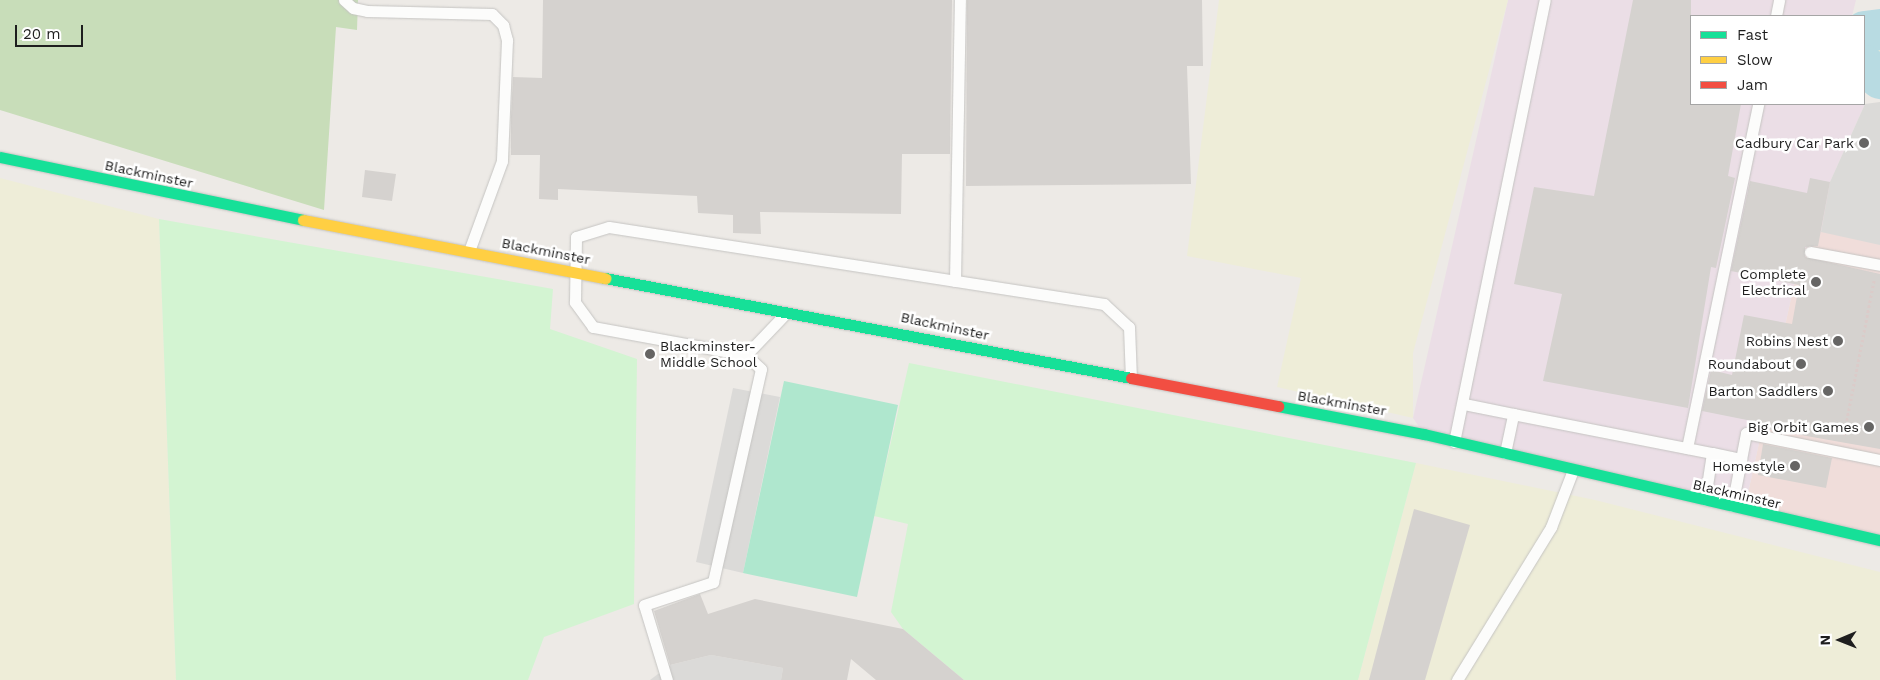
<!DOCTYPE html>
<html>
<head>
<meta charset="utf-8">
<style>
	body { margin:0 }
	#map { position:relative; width:1880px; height:680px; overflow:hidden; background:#edeae6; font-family:"Work Sans",sans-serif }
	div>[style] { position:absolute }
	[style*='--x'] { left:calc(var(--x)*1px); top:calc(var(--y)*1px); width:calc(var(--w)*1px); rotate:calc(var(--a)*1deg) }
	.commercial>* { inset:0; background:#f0ddda }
	.industrial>* { inset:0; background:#ebdee6 }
	.religious>* { inset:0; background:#dbdad8 }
	.farmland>* { inset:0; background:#eeedd8 }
	.forest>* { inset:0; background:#c8ddb9 }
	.park>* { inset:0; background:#d3f4d2 }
	.pitch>* { inset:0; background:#afe7ce }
	.river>* { height:41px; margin:-20.5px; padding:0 20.5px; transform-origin:20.5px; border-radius:20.5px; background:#b8dbe2 }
	.building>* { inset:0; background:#d5d2cf }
	.path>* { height:3px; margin-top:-1.5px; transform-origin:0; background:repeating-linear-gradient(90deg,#dbcbc9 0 2.5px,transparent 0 5px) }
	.roads { filter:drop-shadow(0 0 1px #c5c4c2) drop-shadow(0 0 1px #c5c4c2) }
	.lane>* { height:11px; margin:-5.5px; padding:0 5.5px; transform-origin:5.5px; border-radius:5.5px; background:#fcfcfb }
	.fast>* { height:11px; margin:-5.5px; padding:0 5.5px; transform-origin:5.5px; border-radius:5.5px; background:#16e098 }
	.slow>* { height:11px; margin:-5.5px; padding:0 5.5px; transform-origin:5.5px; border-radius:5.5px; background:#ffcf43 }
	.jam>* { height:11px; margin:-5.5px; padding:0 5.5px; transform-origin:5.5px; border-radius:5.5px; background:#f24e42 }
	.dots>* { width:14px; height:14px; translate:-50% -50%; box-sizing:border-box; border:2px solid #fff; border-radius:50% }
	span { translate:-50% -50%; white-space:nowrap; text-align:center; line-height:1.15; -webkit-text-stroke:5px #fff; paint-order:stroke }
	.poi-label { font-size:14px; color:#1e1e1e }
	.right { translate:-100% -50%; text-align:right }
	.left { translate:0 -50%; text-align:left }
	.street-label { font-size:14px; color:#1e1e1e }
	.legend { position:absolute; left:1690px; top:15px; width:175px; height:90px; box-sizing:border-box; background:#fff; border:1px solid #a5a5a5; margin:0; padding:6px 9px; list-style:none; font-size:15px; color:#1e1e1e }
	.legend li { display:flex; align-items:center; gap:10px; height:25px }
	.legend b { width:25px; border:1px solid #a5a5a5 }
	.north { position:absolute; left:1815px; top:615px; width:50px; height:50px; -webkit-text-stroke:4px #fff; paint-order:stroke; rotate:269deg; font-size:14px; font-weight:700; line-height:20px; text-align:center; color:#1e1e1e }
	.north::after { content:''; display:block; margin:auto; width:18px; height:22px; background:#1e1e1e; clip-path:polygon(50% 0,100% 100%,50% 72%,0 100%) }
	.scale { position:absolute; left:15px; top:25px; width:68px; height:22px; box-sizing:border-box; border:2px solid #1e1e1e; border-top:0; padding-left:6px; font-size:15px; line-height:18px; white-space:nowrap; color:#1e1e1e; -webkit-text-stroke:4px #fff; paint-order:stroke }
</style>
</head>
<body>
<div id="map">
	<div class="commercial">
		<i style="clip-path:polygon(1880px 102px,1880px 540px,1744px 511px,1798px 267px,1830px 182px)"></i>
	</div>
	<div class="industrial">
		<i style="clip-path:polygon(1508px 0,1856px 0,1852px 16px,1691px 16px,1691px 104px,1865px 104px,1830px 182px,1821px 232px,1804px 250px,1798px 267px,1744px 511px,1424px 434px,1413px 418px)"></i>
	</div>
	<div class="religious">
		<i style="clip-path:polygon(1880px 102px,1880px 245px,1821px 232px,1830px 182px,1865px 104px)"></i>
		<i style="clip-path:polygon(733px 388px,780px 397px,743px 573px,696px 562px)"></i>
		<i style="clip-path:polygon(711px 655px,783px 668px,781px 680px,650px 680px,670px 665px)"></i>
	</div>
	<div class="farmland">
		<i style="clip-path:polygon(1219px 0,1508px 0,1413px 353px,1413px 418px,1277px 387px,1301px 278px,1187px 256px)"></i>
		<i style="clip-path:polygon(1880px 29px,1880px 78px,1864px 65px,1864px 31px)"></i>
		<i style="clip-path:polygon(0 178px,159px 219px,176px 680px,0 680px)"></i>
		<i style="clip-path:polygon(1416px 463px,1595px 500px,1880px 572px,1880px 680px,1358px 680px)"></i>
	</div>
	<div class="forest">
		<i style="clip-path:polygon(0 0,358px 0,357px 30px,336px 27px,324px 210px,0 110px)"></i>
	</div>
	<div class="park">
		<i style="clip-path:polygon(159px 219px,553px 289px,550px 329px,637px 359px,634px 604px,544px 637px,528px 680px,176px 680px)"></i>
		<i style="clip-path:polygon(909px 363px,1416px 463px,1358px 680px,964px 680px,903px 629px,891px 612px,908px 524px,874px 516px)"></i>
	</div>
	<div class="pitch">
		<i style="clip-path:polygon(784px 381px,898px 405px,857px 597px,743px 573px)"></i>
	</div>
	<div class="river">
		<i style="--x:1864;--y:31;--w:16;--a:-7"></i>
		<i style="--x:1864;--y:65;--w:21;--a:39"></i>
	</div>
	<div class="building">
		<i style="clip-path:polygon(543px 0,952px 0,950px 154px,902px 154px,901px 214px,760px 212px,761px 234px,733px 233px,733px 215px,698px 213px,697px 196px,558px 189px,558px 200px,539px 199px,540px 155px,511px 155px,511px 116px,513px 77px,542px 78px)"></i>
		<i style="clip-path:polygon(967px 0,1202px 0,1203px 66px,1187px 66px,1191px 184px,966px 186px)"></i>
		<i style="clip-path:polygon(1633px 0,1691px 0,1691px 104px,1741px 104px,1728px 176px,1735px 178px,1716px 268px,1711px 267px,1688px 408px,1543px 381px,1562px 294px,1514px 284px,1534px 187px,1594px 196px)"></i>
		<i style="clip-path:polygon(365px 170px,396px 174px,392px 201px,362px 197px)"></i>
		<i style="clip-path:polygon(1810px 178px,1830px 182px,1818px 246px,1805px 247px,1805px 257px,1880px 274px,1880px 449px,1766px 429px,1767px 424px,1702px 411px,1711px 370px,1732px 375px,1744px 315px,1792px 324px,1799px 285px,1731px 271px,1750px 181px,1807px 193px)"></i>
		<i style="clip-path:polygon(1763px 444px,1832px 458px,1826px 488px,1758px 475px)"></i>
		<i style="clip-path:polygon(1414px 509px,1470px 525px,1425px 680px,1369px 680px)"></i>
		<i style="clip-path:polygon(700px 594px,708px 614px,755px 599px,903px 629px,964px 680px,876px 680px,851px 659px,847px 680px,781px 680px,783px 668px,711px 655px,670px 665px,654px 611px)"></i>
	</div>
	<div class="path">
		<i style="--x:1844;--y:435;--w:158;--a:-79"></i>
	</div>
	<div class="roads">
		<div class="lane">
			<i style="--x:344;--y:0;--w:12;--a:42"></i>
			<i style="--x:353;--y:8;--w:14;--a:12"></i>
			<i style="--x:367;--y:11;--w:125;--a:1.4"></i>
			<i style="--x:492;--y:14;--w:16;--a:45"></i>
			<i style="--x:503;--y:25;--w:16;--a:75"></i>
			<i style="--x:507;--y:40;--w:121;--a:92.4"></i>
			<i style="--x:502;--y:161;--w:96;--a:110.1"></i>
			<i style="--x:1776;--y:16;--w:16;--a:-79"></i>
			<i style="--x:1810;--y:252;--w:71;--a:10.5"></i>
			<i style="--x:955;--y:281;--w:281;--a:-89"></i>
			<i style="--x:785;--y:314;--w:57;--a:133.6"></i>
			<i style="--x:746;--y:355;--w:156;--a:-169.6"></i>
			<i style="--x:593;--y:327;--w:31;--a:-126"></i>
			<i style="--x:575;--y:302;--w:65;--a:-89.1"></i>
			<i style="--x:576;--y:237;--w:34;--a:-17"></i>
			<i style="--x:609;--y:227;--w:501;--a:8.84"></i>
			<i style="--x:1104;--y:304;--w:34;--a:43"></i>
			<i style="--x:1129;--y:327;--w:51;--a:87.8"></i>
			<i style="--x:1464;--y:404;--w:50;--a:11.5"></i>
			<i style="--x:1454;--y:442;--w:451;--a:-78.4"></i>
			<i style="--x:1687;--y:448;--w:351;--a:-78.3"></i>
			<i style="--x:1505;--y:453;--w:40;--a:-78"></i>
			<i style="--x:1513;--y:414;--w:203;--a:11.1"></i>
			<i style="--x:1712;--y:453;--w:47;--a:98.7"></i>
			<i style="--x:1712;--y:453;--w:30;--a:12"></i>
			<i style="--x:1732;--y:506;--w:74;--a:-79.1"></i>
			<i style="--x:1746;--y:433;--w:137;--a:11.4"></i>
			<i style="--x:667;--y:680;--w:78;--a:-107"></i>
			<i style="--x:644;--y:605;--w:73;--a:-18.4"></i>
			<i style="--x:713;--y:582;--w:218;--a:-77.3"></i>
			<i style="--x:761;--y:369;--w:21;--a:-137"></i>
			<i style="--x:1457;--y:680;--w:180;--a:-58.4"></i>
			<i style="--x:1551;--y:527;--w:61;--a:-68.9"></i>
		</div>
		<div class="fast">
			<i style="--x:0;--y:157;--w:309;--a:11.7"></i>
			<i style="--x:605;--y:278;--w:535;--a:10.76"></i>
			<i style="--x:1278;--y:406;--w:149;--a:10.9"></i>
			<i style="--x:1424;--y:434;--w:468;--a:13.1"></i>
		</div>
		<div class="slow">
			<i style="--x:303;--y:220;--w:308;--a:10.9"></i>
		</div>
		<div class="jam">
			<i style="--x:1131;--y:378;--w:150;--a:10.8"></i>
		</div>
	</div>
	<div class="dots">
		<i style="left:1864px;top:143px;background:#666564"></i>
		<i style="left:1816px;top:282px;background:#666564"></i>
		<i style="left:1838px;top:341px;background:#666564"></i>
		<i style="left:650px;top:354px;background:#666564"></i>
		<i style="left:1801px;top:364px;background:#666564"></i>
		<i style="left:1828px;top:391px;background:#666564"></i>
		<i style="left:1869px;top:427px;background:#666564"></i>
		<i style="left:1795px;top:466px;background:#666564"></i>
	</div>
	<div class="poi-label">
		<span class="right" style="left:1854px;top:143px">Cadbury Car Park</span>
		<span class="right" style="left:1806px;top:282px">Complete<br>Electrical</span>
		<span class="right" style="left:1828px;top:341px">Robins Nest</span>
		<span class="left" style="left:660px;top:354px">Blackminster-<br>Middle School</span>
		<span class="right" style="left:1791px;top:364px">Roundabout</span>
		<span class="right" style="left:1818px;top:391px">Barton Saddlers</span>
		<span class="right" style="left:1859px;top:427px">Big Orbit Games</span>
		<span class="right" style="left:1785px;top:466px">Homestyle</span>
	</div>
	<div class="street-label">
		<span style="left:149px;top:174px;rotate:12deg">Blackminster</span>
		<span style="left:546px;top:251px;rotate:11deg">Blackminster</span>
		<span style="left:945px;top:326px;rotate:12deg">Blackminster</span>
		<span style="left:1342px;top:403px;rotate:10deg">Blackminster</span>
		<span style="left:1737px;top:494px;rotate:13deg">Blackminster</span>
	</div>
	<ul class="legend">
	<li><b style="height:6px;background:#16e098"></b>Fast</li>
	<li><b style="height:6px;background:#ffcf43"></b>Slow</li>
	<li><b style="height:6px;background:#f24e42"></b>Jam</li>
	</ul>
	<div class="north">N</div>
	<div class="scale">20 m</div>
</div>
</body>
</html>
